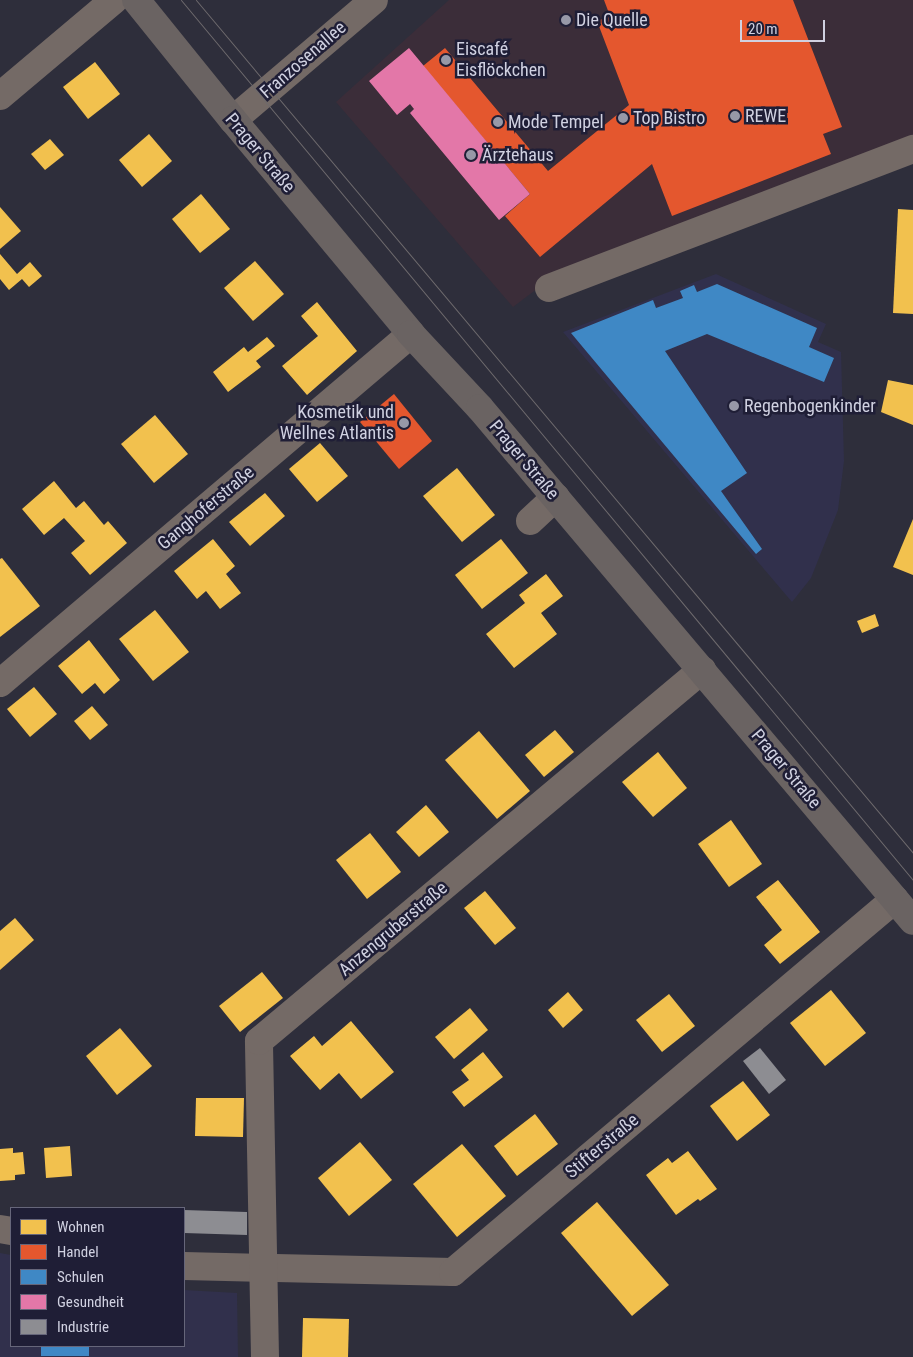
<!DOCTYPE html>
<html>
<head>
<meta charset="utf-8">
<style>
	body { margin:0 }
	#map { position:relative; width:913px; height:1357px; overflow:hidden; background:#2e2e3b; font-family:"Roboto Condensed",sans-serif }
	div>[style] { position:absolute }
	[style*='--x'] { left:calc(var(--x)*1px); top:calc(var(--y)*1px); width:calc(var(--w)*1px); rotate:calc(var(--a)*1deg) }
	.commercial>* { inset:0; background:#3b2d39 }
	.built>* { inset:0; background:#31304c }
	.homes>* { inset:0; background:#f2c14e }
	.shops>* { inset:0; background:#e4572e }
	.schools>* { inset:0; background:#3f88c5 }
	.health>* { inset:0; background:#e377a8 }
	.industry>* { inset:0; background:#8d8d92 }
	.minor>* { height:28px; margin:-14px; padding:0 14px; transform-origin:14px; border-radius:14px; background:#746a66 }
	.major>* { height:28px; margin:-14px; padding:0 14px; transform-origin:14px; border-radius:14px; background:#6a6362 }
	.tram>* { height:1px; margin:-0.5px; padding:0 0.5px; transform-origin:0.5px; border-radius:0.5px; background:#6e6a6d }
	.dots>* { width:14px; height:14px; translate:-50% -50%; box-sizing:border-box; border:2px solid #1f1e36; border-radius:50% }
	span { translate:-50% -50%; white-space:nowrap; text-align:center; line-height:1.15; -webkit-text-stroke:5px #1f1e36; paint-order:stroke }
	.poi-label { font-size:18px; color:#d0d1e1 }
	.left { translate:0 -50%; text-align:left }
	.right { translate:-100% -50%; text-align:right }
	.street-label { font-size:18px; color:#d0d1e1 }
	.legend { position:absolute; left:10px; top:1207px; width:175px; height:140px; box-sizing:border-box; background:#1f1e36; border:1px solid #66667a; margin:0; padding:6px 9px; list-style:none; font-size:15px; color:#d0d1e1 }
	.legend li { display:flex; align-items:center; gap:10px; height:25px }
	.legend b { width:25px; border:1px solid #66667a }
	.scale { position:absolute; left:740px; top:20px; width:85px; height:22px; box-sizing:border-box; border:2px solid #d0d1e1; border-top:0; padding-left:6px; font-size:15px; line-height:18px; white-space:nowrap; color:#d0d1e1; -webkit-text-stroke:4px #1f1e36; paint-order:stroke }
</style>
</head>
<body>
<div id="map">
	<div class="commercial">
		<i style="clip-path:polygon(449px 0,913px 0,913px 135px,558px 273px,513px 307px,336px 102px)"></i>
	</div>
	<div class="built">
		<i style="clip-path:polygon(716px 274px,826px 324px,818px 342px,841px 352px,844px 461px,838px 510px,811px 578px,792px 602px,563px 332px)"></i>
		<i style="clip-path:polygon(0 1253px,11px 1255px,11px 1346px,184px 1346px,184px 1290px,237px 1293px,238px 1357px,0 1357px)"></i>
	</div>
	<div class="homes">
		<i style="clip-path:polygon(95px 62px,120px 94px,88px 119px,63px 87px)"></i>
		<i style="clip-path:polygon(149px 134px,172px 161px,142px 187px,119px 160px)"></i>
		<i style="clip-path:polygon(50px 139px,64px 155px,45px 170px,31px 154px)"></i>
		<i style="clip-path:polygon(201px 194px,230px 229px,200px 253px,172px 219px)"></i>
		<i style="clip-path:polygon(0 207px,21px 231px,0 249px)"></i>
		<i style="clip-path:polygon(898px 209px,913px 210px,913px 314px,893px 313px)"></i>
		<i style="clip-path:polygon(0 254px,17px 274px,30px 262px,42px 276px,29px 287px,22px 279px,9px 290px,0 279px)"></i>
		<i style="clip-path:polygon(255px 261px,284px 294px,253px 321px,224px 288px)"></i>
		<i style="clip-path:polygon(317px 302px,357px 351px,307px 395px,282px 366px,318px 336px,301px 316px)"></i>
		<i style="clip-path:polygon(267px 337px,275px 346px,256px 361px,261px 367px,228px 392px,213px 372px,244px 347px,248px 352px)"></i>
		<i style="clip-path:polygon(888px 380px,913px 385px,913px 425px,881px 412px)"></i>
		<i style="clip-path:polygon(155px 415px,188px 454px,154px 483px,121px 444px)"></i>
		<i style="clip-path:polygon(320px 443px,348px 476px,317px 502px,289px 469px)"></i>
		<i style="clip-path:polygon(457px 468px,495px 515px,462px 542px,423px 496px)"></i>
		<i style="clip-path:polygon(54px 481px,76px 508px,84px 501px,104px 525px,108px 521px,127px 543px,90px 575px,71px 553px,85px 541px,64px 518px,44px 535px,22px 509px)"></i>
		<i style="clip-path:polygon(265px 493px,285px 516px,250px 546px,229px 522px)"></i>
		<i style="clip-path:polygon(913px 519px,913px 575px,893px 567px)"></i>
		<i style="clip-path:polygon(213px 539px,235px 566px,226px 574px,241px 593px,220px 609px,206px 591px,197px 599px,174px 571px)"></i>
		<i style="clip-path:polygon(501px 539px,528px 573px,482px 609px,455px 575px)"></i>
		<i style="clip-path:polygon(2px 558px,40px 606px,0 637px,0 559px)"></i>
		<i style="clip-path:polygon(546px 574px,563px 596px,541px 613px,557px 634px,514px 668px,486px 634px,525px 603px,519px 595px)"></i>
		<i style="clip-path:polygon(155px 610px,189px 652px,153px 681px,119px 639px)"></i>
		<i style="clip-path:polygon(875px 614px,879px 626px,862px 633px,857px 621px)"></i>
		<i style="clip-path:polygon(89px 640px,120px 680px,104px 694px,95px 683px,82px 694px,58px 666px)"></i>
		<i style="clip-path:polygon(34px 687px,57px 714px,30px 737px,7px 709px)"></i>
		<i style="clip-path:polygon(92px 706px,108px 725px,90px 740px,74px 721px)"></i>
		<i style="clip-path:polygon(555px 730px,574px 752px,544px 777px,525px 755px)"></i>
		<i style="clip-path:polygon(479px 731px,530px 791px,497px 819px,445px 760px)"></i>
		<i style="clip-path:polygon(658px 752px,687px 788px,653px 817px,622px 782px)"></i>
		<i style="clip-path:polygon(426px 805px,449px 832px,419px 857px,396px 832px)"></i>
		<i style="clip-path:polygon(731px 820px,762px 864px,729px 887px,698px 844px)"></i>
		<i style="clip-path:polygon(370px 833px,401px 872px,367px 899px,336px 860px)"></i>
		<i style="clip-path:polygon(778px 880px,820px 932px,780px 964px,764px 945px,782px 930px,756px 897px)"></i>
		<i style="clip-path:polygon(485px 891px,516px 928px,495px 945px,464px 908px)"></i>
		<i style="clip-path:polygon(15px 918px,34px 940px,0 970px,0 931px)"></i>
		<i style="clip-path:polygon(262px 972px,283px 998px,240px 1032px,219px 1006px)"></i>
		<i style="clip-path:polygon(831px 990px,866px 1033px,825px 1066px,790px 1023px)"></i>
		<i style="clip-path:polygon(568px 992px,583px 1010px,563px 1028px,548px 1010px)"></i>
		<i style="clip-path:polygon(669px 994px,695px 1026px,662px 1052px,636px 1020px)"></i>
		<i style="clip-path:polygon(470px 1008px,488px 1030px,454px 1059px,435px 1037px)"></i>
		<i style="clip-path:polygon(351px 1021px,394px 1072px,361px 1099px,339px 1073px,320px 1090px,290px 1056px,314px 1036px,322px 1046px)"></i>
		<i style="clip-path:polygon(120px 1028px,152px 1066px,117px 1095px,86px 1056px)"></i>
		<i style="clip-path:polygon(483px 1052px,503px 1077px,464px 1107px,452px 1092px,469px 1080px,461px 1070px)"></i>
		<i style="clip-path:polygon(743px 1081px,770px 1115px,737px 1141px,710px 1106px)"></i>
		<i style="clip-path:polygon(196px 1098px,244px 1098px,243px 1137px,195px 1136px)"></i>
		<i style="clip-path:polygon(535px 1114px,558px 1144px,517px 1176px,494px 1146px)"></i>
		<i style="clip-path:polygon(360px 1142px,392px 1180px,349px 1216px,318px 1178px)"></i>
		<i style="clip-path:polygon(462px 1144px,506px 1196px,457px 1237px,413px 1184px)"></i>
		<i style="clip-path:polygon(70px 1146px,72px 1176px,46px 1178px,44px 1148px)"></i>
		<i style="clip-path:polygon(13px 1148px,13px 1153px,23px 1152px,25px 1174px,15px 1175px,15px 1180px,0 1181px,0 1149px)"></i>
		<i style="clip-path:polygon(688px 1151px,717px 1189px,700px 1201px,698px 1199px,676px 1215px,646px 1175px,668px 1158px,672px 1163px)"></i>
		<i style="clip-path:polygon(597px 1202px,669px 1285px,632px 1316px,561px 1233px)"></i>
		<i style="clip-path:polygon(303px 1318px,349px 1319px,348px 1357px,302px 1357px)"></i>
	</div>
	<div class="shops">
		<i style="clip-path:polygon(604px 0,793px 0,842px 127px,823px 134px,831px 154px,672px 216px,652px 164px,540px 257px,505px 216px,530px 194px,423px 66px,445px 48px,548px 171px,629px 105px,597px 21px,610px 16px)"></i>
		<i style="clip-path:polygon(394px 394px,432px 441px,399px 469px,360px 422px)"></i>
	</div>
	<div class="schools">
		<i style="clip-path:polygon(717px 284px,817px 328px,809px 347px,834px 358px,824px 382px,707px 334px,665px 351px,747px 473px,721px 491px,762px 549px,756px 554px,571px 333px,653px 300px,656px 308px,683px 298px,680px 291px,694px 285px,697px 292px)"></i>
		<i style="clip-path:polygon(41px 1346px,89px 1346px,89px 1356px,41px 1356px)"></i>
	</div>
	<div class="health">
		<i style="clip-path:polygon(409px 48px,530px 194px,499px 220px,410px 113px,414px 109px,410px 104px,397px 115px,369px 81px)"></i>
	</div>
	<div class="industry">
		<i style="clip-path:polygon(760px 1048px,786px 1080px,769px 1094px,743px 1061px)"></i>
		<i style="clip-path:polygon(184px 1210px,247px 1212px,247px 1235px,184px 1233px)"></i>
	</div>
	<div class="minor">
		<i style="--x:0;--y:96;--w:149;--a:-40.1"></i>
		<i style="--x:233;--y:120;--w:185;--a:-40.4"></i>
		<i style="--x:549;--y:288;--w:390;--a:-20.9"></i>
		<i style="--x:530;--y:521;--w:35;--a:-43"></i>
		<i style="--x:0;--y:683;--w:539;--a:-40.34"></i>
		<i style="--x:0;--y:1229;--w:11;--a:10"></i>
		<i style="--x:184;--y:1266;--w:269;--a:1.3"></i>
		<i style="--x:453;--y:1272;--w:578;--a:-40.16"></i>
		<i style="--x:265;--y:1357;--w:316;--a:-91.1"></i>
		<i style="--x:259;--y:1041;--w:578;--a:-39.95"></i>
	</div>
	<div class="major">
		<i style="--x:136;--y:0;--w:154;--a:51.1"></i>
		<i style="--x:233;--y:120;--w:278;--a:50.2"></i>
		<i style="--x:411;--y:334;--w:101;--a:47"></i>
		<i style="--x:480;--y:408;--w:671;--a:49.83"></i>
	</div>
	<div class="tram">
		<i style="--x:181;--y:0;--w:1145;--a:50.25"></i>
		<i style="--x:196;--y:0;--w:1114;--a:49.95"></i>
	</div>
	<div class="dots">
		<i style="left:566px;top:20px;background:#9798a7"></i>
		<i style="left:446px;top:60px;background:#9798a7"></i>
		<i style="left:735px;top:116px;background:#9798a7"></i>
		<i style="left:623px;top:118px;background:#9798a7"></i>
		<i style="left:498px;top:122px;background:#9798a7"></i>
		<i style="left:471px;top:155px;background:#9798a7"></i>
		<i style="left:734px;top:406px;background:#9798a7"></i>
		<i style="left:404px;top:423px;background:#9798a7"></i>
	</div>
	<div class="poi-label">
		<span class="left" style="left:576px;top:20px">Die Quelle</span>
		<span class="left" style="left:456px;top:60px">Eiscafé<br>Eisflöckchen</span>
		<span class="left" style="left:745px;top:116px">REWE</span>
		<span class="left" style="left:633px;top:118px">Top Bistro</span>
		<span class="left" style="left:508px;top:122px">Mode Tempel</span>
		<span class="left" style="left:482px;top:155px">Ärztehaus</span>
		<span class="left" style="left:744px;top:406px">Regenbogenkinder</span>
		<span class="right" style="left:394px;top:423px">Kosmetik und<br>Wellnes Atlantis</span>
	</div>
	<div class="street-label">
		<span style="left:303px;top:60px;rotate:-41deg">Franzosenallee</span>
		<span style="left:260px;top:153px;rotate:50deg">Prager Straße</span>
		<span style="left:524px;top:460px;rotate:50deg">Prager Straße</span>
		<span style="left:206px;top:508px;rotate:-40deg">Ganghoferstraße</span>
		<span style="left:786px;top:769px;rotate:50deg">Prager Straße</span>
		<span style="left:393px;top:929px;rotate:-40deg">Anzengruberstraße</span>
		<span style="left:602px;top:1146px;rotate:-40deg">Stifterstraße</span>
	</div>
	<ul class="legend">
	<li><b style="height:14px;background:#f2c14e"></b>Wohnen</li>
	<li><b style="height:14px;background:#e4572e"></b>Handel</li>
	<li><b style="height:14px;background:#3f88c5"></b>Schulen</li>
	<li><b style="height:14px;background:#e377a8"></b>Gesundheit</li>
	<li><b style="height:14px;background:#8d8d92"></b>Industrie</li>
	</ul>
	<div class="scale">20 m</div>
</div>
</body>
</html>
